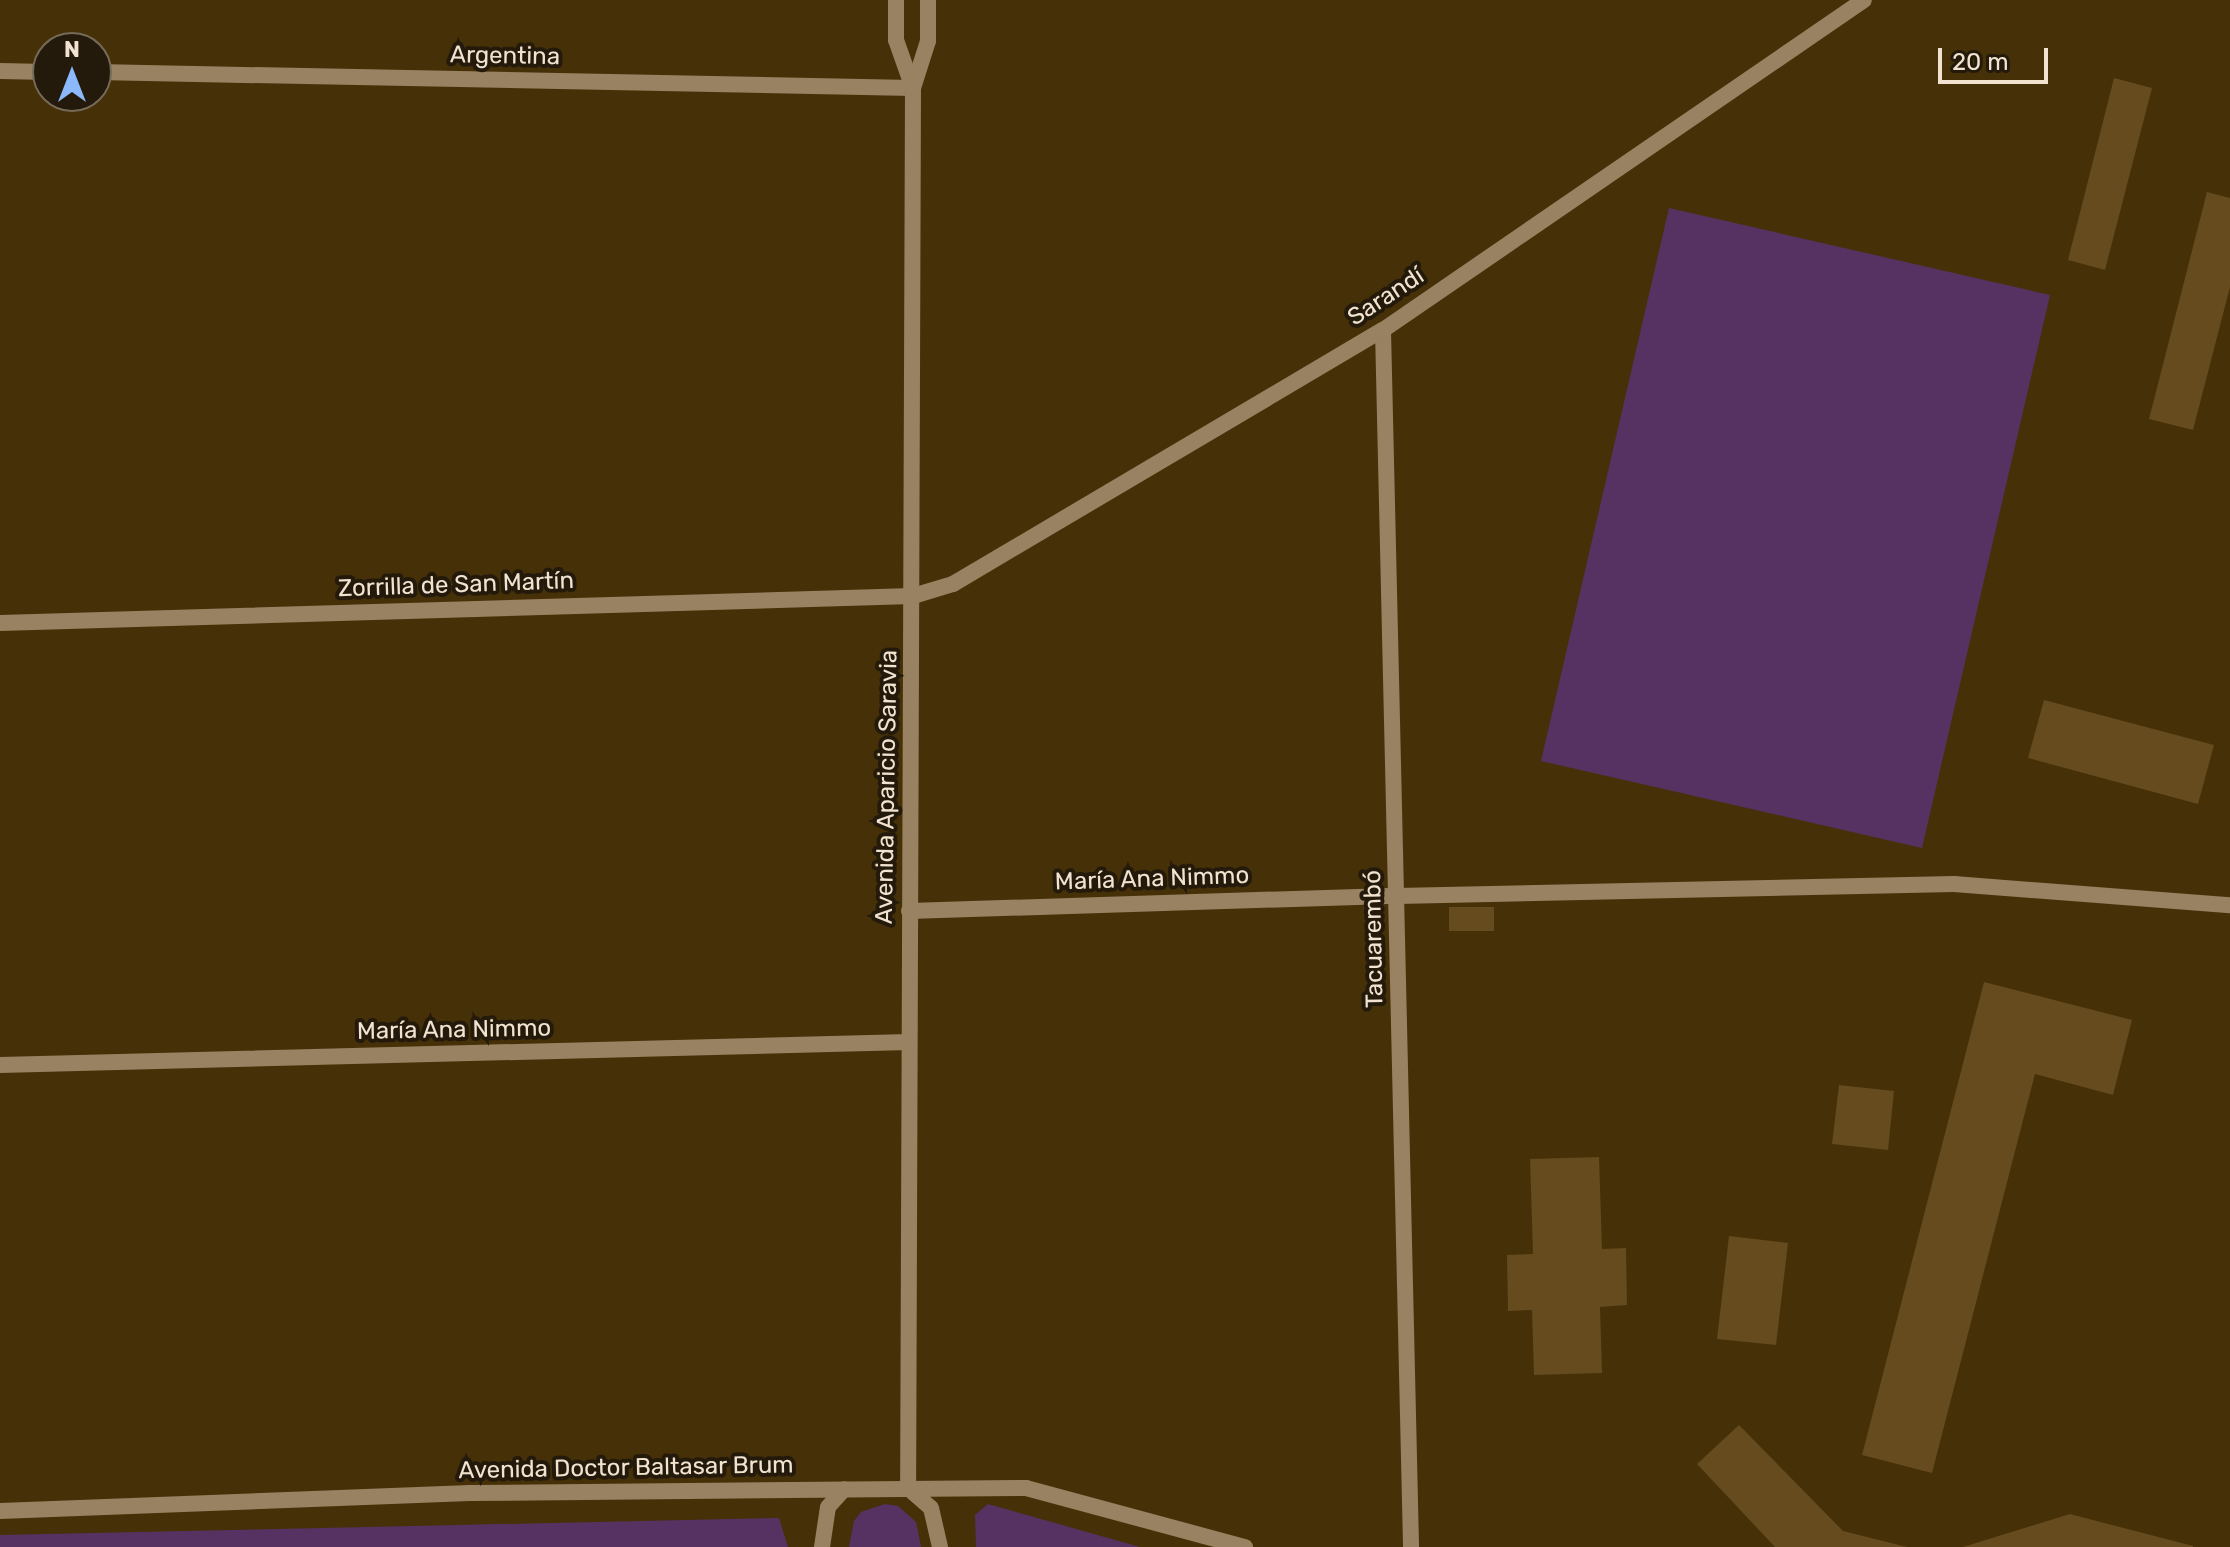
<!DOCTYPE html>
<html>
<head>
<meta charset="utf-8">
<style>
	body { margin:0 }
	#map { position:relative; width:2230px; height:1547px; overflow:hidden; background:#463008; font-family:Rubik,sans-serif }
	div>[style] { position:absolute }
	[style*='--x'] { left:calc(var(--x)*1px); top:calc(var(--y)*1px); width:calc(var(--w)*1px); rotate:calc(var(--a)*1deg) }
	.green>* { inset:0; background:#563262 }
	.building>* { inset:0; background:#654b1e }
	.service>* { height:16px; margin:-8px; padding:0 8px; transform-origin:8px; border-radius:8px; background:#988261 }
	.minor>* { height:16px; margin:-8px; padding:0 8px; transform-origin:8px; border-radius:8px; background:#988261 }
	.tertiary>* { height:16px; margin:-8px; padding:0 8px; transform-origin:8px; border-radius:8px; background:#988261 }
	span { translate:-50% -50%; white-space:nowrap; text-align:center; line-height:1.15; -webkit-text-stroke:8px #241a0b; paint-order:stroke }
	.street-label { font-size:24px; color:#f1e3cf }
	.north { position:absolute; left:32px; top:32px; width:80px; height:80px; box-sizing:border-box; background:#241a0b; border:2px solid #766a59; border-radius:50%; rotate:0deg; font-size:22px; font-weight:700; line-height:32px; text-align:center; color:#f1e3cf }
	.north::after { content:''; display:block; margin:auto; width:28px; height:36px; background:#8bb9fc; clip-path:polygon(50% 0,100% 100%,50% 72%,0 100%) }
	.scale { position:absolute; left:1938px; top:48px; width:110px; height:36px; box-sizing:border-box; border:4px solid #f1e3cf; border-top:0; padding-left:10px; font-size:24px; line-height:28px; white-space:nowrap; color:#f1e3cf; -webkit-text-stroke:6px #241a0b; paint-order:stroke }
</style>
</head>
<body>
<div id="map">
	<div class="green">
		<i style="clip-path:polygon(1669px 208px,2050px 295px,1922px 848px,1541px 761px)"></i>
		<i style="clip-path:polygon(885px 1504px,898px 1506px,916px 1522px,921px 1547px,849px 1547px,854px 1521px,861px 1512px)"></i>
		<i style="clip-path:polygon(988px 1504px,1140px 1547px,976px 1547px,975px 1515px)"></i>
		<i style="clip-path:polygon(779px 1518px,788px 1547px,0 1547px,0 1535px)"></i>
	</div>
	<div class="building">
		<i style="clip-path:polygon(2114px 78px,2152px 88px,2105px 270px,2068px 260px)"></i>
		<i style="clip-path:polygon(2207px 192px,2230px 198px,2230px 287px,2193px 430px,2149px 419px)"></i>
		<i style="clip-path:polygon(2044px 700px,2214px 745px,2198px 804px,2028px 758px)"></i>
		<i style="clip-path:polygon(1449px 907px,1494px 907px,1494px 931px,1449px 931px)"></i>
		<i style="clip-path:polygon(1984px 982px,2132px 1020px,2113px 1095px,2035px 1074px,1932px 1473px,1862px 1455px)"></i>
		<i style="clip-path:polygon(1839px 1085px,1894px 1091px,1888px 1150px,1832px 1144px)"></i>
		<i style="clip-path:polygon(1599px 1157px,1602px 1249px,1626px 1248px,1627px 1305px,1600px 1307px,1602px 1373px,1534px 1375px,1532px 1310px,1508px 1311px,1507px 1255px,1533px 1254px,1530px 1159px)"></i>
		<i style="clip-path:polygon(1729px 1236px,1788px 1243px,1776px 1345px,1717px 1339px)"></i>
		<i style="clip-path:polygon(1739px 1425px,1843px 1531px,1907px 1547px,1775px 1547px,1697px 1464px)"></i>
		<i style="clip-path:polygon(2070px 1514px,2193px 1546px,2193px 1547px,1963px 1547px)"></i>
	</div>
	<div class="service">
		<i style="--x:1397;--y:896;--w:557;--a:-1.23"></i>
		<i style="--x:1954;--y:884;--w:277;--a:4.4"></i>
	</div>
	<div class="minor">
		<i style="--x:0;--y:71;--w:48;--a:1.2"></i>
		<i style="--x:96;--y:72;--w:817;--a:1.12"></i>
		<i style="--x:913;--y:88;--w:1400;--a:90.2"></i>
		<i style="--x:1383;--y:330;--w:1217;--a:88.68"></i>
		<i style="--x:0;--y:623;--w:913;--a:-1.69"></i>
		<i style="--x:913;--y:596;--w:42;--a:-16.7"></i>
		<i style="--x:953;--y:584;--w:499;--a:-30.6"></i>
		<i style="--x:1383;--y:330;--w:583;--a:-34.45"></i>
		<i style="--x:909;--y:911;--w:488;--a:-1.8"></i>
		<i style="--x:0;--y:1065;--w:909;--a:-1.45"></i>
		<i style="--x:0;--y:1511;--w:470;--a:-2.2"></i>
		<i style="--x:470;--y:1493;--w:556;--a:-0.52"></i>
		<i style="--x:1026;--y:1488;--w:227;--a:15.1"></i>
	</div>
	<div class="tertiary">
		<i style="--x:896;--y:0;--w:40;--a:90"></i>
		<i style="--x:896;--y:40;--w:51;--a:70.5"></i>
		<i style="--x:913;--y:88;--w:49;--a:-72.3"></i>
		<i style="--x:928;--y:41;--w:41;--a:-90"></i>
		<i style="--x:908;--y:1488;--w:30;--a:41"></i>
		<i style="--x:931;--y:1508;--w:40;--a:77"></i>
		<i style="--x:822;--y:1547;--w:40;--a:-81.5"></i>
		<i style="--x:828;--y:1507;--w:24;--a:-48"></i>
	</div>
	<div class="street-label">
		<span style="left:505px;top:56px;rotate:1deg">Argentina</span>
		<span style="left:1386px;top:297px;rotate:-33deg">Sarandí</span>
		<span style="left:456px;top:585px;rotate:-2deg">Zorrilla de San Martín</span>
		<span style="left:887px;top:787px;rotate:-89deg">Avenida Aparicio Saravia</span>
		<span style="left:1152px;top:879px;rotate:-2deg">María Ana Nimmo</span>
		<span style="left:1374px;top:939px;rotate:-91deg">Tacuarembó</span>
		<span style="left:454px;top:1030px;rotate:-1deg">María Ana Nimmo</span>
		<span style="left:626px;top:1468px;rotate:-1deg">Avenida Doctor Baltasar Brum</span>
	</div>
	<div class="north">N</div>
	<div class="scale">20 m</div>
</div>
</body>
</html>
